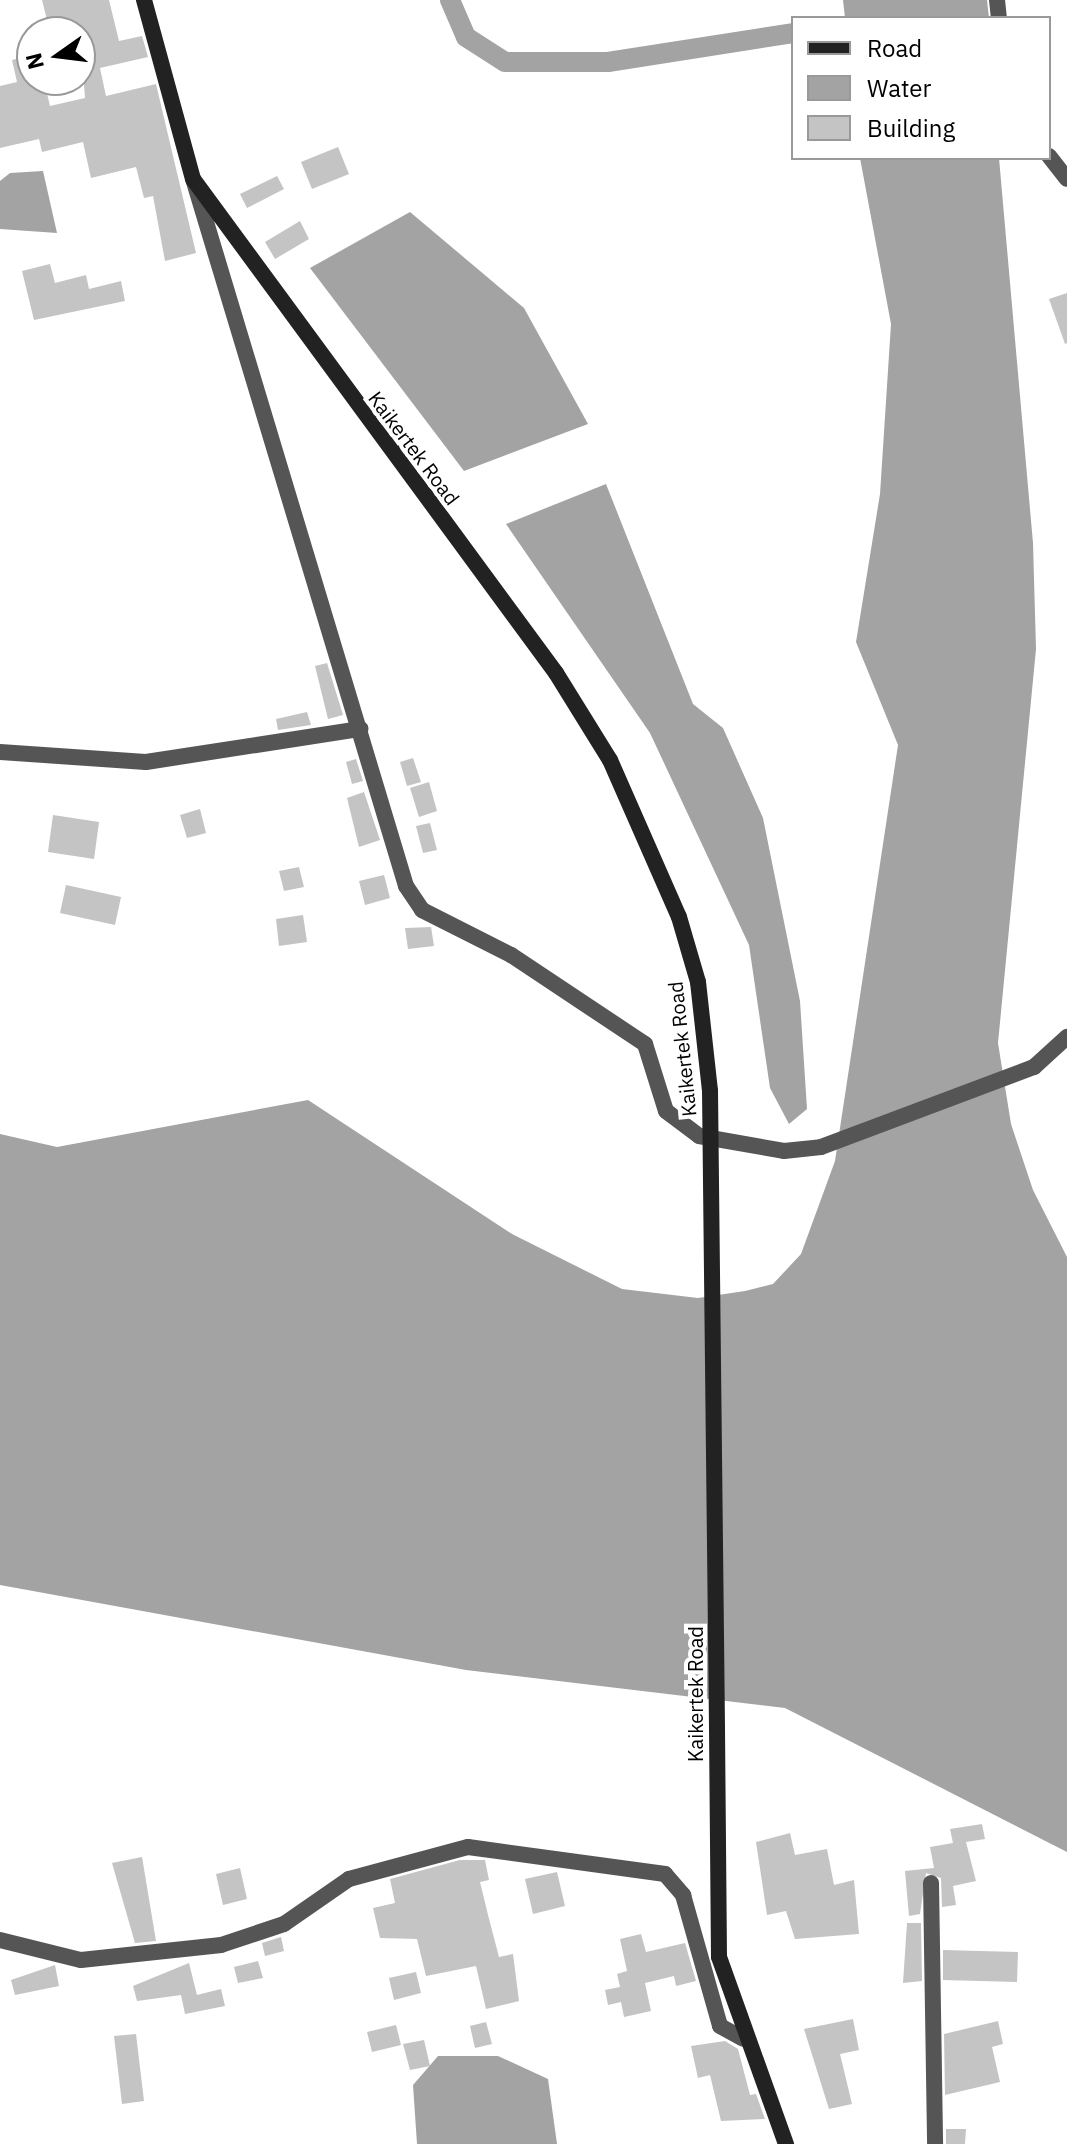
<!DOCTYPE html>
<html>
<head>
<meta charset="utf-8">
<style>
	body { margin:0 }
	#map { position:relative; width:1067px; height:2144px; overflow:hidden; background:#fff; font-family:"IBM Plex Sans",sans-serif }
	div>[style] { position:absolute }
	[style*='--x'] { left:calc(var(--x)*1px); top:calc(var(--y)*1px); width:calc(var(--w)*1px); rotate:calc(var(--a)*1deg) }
	.water>* { inset:0; background:#a3a3a3 }
	.canal>* { height:20px; margin:-10px; padding:0 10px; transform-origin:10px; border-radius:10px; background:#a3a3a3 }
	.building>* { inset:0; background:#c4c4c4 }
	.minor>* { height:16px; margin:-8px; padding:0 8px; transform-origin:8px; border-radius:8px; background:#555 }
	.secondary>* { height:16px; margin:-8px; padding:0 8px; transform-origin:8px; border-radius:8px; background:#222 }
	.secondary-bridge>* { height:16px; margin:-8px; padding:0 8px; transform-origin:8px; border-radius:8px; background:#222 }
	span { translate:-50% -50%; white-space:nowrap; text-align:center; line-height:1.15; -webkit-text-stroke:8px #fff; paint-order:stroke }
	.street-label { font-size:20px; color:#000 }
	.legend { position:absolute; left:791px; top:16px; width:260px; height:144px; box-sizing:border-box; background:#fff; border:2px solid #999; margin:0; padding:10px 14px; list-style:none; font-size:24px; color:#000 }
	.legend li { display:flex; align-items:center; gap:16px; height:40px }
	.legend b { width:40px; border:2px solid #999 }
	.north { position:absolute; left:16px; top:16px; width:80px; height:80px; box-sizing:border-box; background:#fff; border:2px solid #999; border-radius:50%; rotate:256deg; font-size:22px; font-weight:700; line-height:32px; text-align:center; color:#000 }
	.north::after { content:''; display:block; margin:auto; width:28px; height:36px; background:#000; clip-path:polygon(50% 0,100% 100%,50% 72%,0 100%) }
</style>
</head>
<body>
<div id="map">
	<div class="water">
		<i style="clip-path:polygon(843px 0,987px 0,989px 18px,845px 18px)"></i>
		<i style="clip-path:polygon(860px 158px,999px 158px,1033px 543px,1036px 649px,998px 1043px,1011px 1124px,1033px 1190px,1067px 1257px,1067px 1852px,785px 1708px,466px 1670px,0 1585px,0 1134px,57px 1147px,308px 1100px,512px 1234px,622px 1289px,698px 1298px,745px 1291px,773px 1284px,801px 1254px,835px 1161px,898px 745px,856px 642px,880px 494px,891px 324px)"></i>
		<i style="clip-path:polygon(43px 171px,57px 233px,0 229px,0 181px,10px 173px)"></i>
		<i style="clip-path:polygon(410px 212px,524px 308px,588px 424px,464px 471px,310px 268px)"></i>
		<i style="clip-path:polygon(606px 484px,693px 704px,723px 728px,763px 818px,800px 1001px,807px 1109px,789px 1124px,770px 1088px,749px 945px,650px 733px,506px 524px)"></i>
		<i style="clip-path:polygon(438px 2056px,498px 2056px,548px 2079px,557px 2144px,417px 2144px,413px 2085px)"></i>
	</div>
	<div class="canal">
		<i style="--x:450;--y:0;--w:40;--a:66.6"></i>
		<i style="--x:466;--y:37;--w:46;--a:32.7"></i>
		<i style="--x:505;--y:62;--w:103;--a:0"></i>
		<i style="--x:608;--y:62;--w:187;--a:-8.9"></i>
	</div>
	<div class="building">
		<i style="clip-path:polygon(42px 0,109px 0,119px 41px,142px 36px,148px 57px,100px 68px,106px 96px,156px 84px,196px 253px,165px 261px,153px 196px,144px 198px,136px 167px,91px 178px,83px 142px,42px 152px,39px 139px,0 148px,0 86px,17px 82px,12px 60px,32px 55px,32px 88px,45px 85px,50px 106px,85px 98px,80px 32px,50px 32px)"></i>
		<i style="clip-path:polygon(338px 147px,349px 174px,312px 189px,301px 162px)"></i>
		<i style="clip-path:polygon(277px 176px,284px 189px,247px 208px,240px 194px)"></i>
		<i style="clip-path:polygon(300px 221px,309px 239px,275px 259px,265px 242px)"></i>
		<i style="clip-path:polygon(50px 264px,55px 283px,86px 275px,89px 289px,121px 281px,125px 301px,34px 320px,22px 271px)"></i>
		<i style="clip-path:polygon(1067px 293px,1067px 343px,1065px 344px,1049px 299px)"></i>
		<i style="clip-path:polygon(327px 663px,343px 715px,328px 719px,315px 666px)"></i>
		<i style="clip-path:polygon(307px 712px,311px 725px,278px 730px,276px 719px)"></i>
		<i style="clip-path:polygon(413px 758px,421px 782px,407px 786px,400px 762px)"></i>
		<i style="clip-path:polygon(356px 759px,363px 781px,352px 784px,346px 762px)"></i>
		<i style="clip-path:polygon(429px 782px,437px 811px,419px 817px,410px 788px)"></i>
		<i style="clip-path:polygon(364px 792px,380px 840px,359px 847px,347px 798px)"></i>
		<i style="clip-path:polygon(200px 809px,206px 833px,187px 838px,180px 815px)"></i>
		<i style="clip-path:polygon(53px 815px,99px 822px,94px 859px,48px 852px)"></i>
		<i style="clip-path:polygon(430px 823px,437px 850px,423px 853px,416px 826px)"></i>
		<i style="clip-path:polygon(299px 867px,304px 887px,284px 891px,279px 871px)"></i>
		<i style="clip-path:polygon(384px 875px,390px 898px,365px 905px,359px 881px)"></i>
		<i style="clip-path:polygon(66px 885px,121px 897px,115px 925px,60px 913px)"></i>
		<i style="clip-path:polygon(303px 915px,307px 942px,279px 946px,276px 919px)"></i>
		<i style="clip-path:polygon(431px 927px,434px 946px,408px 949px,405px 928px)"></i>
		<i style="clip-path:polygon(982px 1824px,985px 1839px,966px 1842px,976px 1881px,953px 1886px,956px 1905px,942px 1907px,941px 1878px,926px 1873px,920px 1914px,909px 1916px,905px 1871px,934px 1868px,930px 1847px,953px 1843px,950px 1829px)"></i>
		<i style="clip-path:polygon(790px 1833px,795px 1855px,827px 1849px,834px 1885px,854px 1880px,859px 1934px,795px 1939px,786px 1911px,767px 1915px,756px 1842px)"></i>
		<i style="clip-path:polygon(142px 1857px,156px 1941px,135px 1943px,112px 1863px)"></i>
		<i style="clip-path:polygon(460px 1860px,485px 1860px,489px 1880px,480px 1882px,488px 1915px,499px 1957px,513px 1954px,519px 2001px,486px 2009px,476px 1966px,426px 1976px,417px 1939px,380px 1938px,373px 1908px,395px 1903px,390px 1879px)"></i>
		<i style="clip-path:polygon(240px 1868px,247px 1899px,223px 1905px,216px 1874px)"></i>
		<i style="clip-path:polygon(557px 1872px,565px 1906px,533px 1914px,525px 1879px)"></i>
		<i style="clip-path:polygon(907px 1923px,921px 1923px,922px 1981px,903px 1983px)"></i>
		<i style="clip-path:polygon(641px 1934px,646px 1952px,685px 1943px,696px 1981px,676px 1986px,674px 1976px,645px 1983px,651px 2011px,624px 2017px,621px 2002px,608px 2005px,605px 1990px,620px 1987px,617px 1974px,627px 1971px,620px 1939px)"></i>
		<i style="clip-path:polygon(281px 1937px,284px 1951px,265px 1956px,262px 1943px)"></i>
		<i style="clip-path:polygon(943px 1950px,1018px 1952px,1017px 1982px,943px 1980px)"></i>
		<i style="clip-path:polygon(258px 1961px,263px 1978px,238px 1983px,234px 1967px)"></i>
		<i style="clip-path:polygon(189px 1963px,197px 1995px,221px 1989px,225px 2006px,185px 2014px,181px 1995px,137px 2001px,133px 1986px)"></i>
		<i style="clip-path:polygon(55px 1965px,59px 1986px,15px 1995px,11px 1980px)"></i>
		<i style="clip-path:polygon(416px 1972px,421px 1993px,394px 2000px,389px 1978px)"></i>
		<i style="clip-path:polygon(853px 2019px,859px 2050px,840px 2054px,852px 2104px,829px 2109px,804px 2029px)"></i>
		<i style="clip-path:polygon(998px 2021px,1003px 2044px,992px 2047px,1000px 2082px,945px 2095px,944px 2034px)"></i>
		<i style="clip-path:polygon(486px 2022px,492px 2044px,475px 2048px,470px 2026px)"></i>
		<i style="clip-path:polygon(396px 2025px,401px 2045px,372px 2052px,367px 2032px)"></i>
		<i style="clip-path:polygon(136px 2034px,144px 2101px,122px 2104px,114px 2036px)"></i>
		<i style="clip-path:polygon(424px 2040px,430px 2066px,410px 2070px,403px 2044px)"></i>
		<i style="clip-path:polygon(725px 2041px,738px 2049px,750px 2095px,756px 2094px,765px 2119px,721px 2121px,710px 2075px,698px 2078px,691px 2046px)"></i>
		<i style="clip-path:polygon(946px 2129px,966px 2129px,965px 2144px,946px 2144px)"></i>
	</div>
	<div class="minor">
		<i style="--x:997;--y:0;--w:18;--a:84"></i>
		<i style="--x:1049;--y:156;--w:29;--a:52"></i>
		<i style="--x:194;--y:182;--w:735;--a:73.24"></i>
		<i style="--x:406;--y:886;--w:29;--a:56"></i>
		<i style="--x:422;--y:910;--w:100;--a:26.8"></i>
		<i style="--x:511;--y:955;--w:161;--a:33.6"></i>
		<i style="--x:645;--y:1044;--w:70;--a:72.6"></i>
		<i style="--x:666;--y:1111;--w:41;--a:37.1"></i>
		<i style="--x:699;--y:1136;--w:86;--a:10"></i>
		<i style="--x:784;--y:1151;--w:37;--a:-6"></i>
		<i style="--x:821;--y:1147;--w:228;--a:-20.6"></i>
		<i style="--x:1034;--y:1067;--w:45;--a:-42.3"></i>
		<i style="--x:0;--y:752;--w:146;--a:3.9"></i>
		<i style="--x:146;--y:762;--w:217;--a:-8.8"></i>
		<i style="--x:931;--y:1883;--w:261;--a:89.1"></i>
		<i style="--x:0;--y:1940;--w:83;--a:13.9"></i>
		<i style="--x:81;--y:1960;--w:141;--a:-6.1"></i>
		<i style="--x:221;--y:1945;--w:66;--a:-18.4"></i>
		<i style="--x:284;--y:1924;--w:79;--a:-34.7"></i>
		<i style="--x:349;--y:1879;--w:123;--a:-15.1"></i>
		<i style="--x:468;--y:1847;--w:199;--a:7.8"></i>
		<i style="--x:665;--y:1874;--w:28;--a:49"></i>
		<i style="--x:683;--y:1895;--w:136;--a:74.2"></i>
		<i style="--x:720;--y:2026;--w:26;--a:29"></i>
	</div>
	<div class="secondary">
		<i style="--x:144;--y:0;--w:186;--a:74.7"></i>
		<i style="--x:193;--y:179;--w:613;--a:53.69"></i>
		<i style="--x:556;--y:673;--w:102;--a:58.2"></i>
		<i style="--x:610;--y:760;--w:171;--a:66.3"></i>
		<i style="--x:679;--y:917;--w:68;--a:73.7"></i>
		<i style="--x:698;--y:982;--w:110;--a:83.7"></i>
		<i style="--x:717;--y:1729;--w:228;--a:89.5"></i>
		<i style="--x:719;--y:1957;--w:199;--a:70.3"></i>
	</div>
	<div class="secondary-bridge">
		<i style="--x:710;--y:1091;--w:638;--a:89.37"></i>
	</div>
	<div class="street-label">
		<span style="left:414px;top:448px;rotate:53deg">Kaikertek Road</span>
		<span style="left:682px;top:1049px;rotate:-96deg">Kaikertek Road</span>
		<span style="left:695px;top:1694px;rotate:-90deg">Kaikertek Road</span>
	</div>
	<ul class="legend">
	<li><b style="height:10px;background:#222"></b>Road</li>
	<li><b style="height:22px;background:#a3a3a3"></b>Water</li>
	<li><b style="height:22px;background:#c4c4c4"></b>Building</li>
	</ul>
	<div class="north">N</div>
</div>
</body>
</html>
